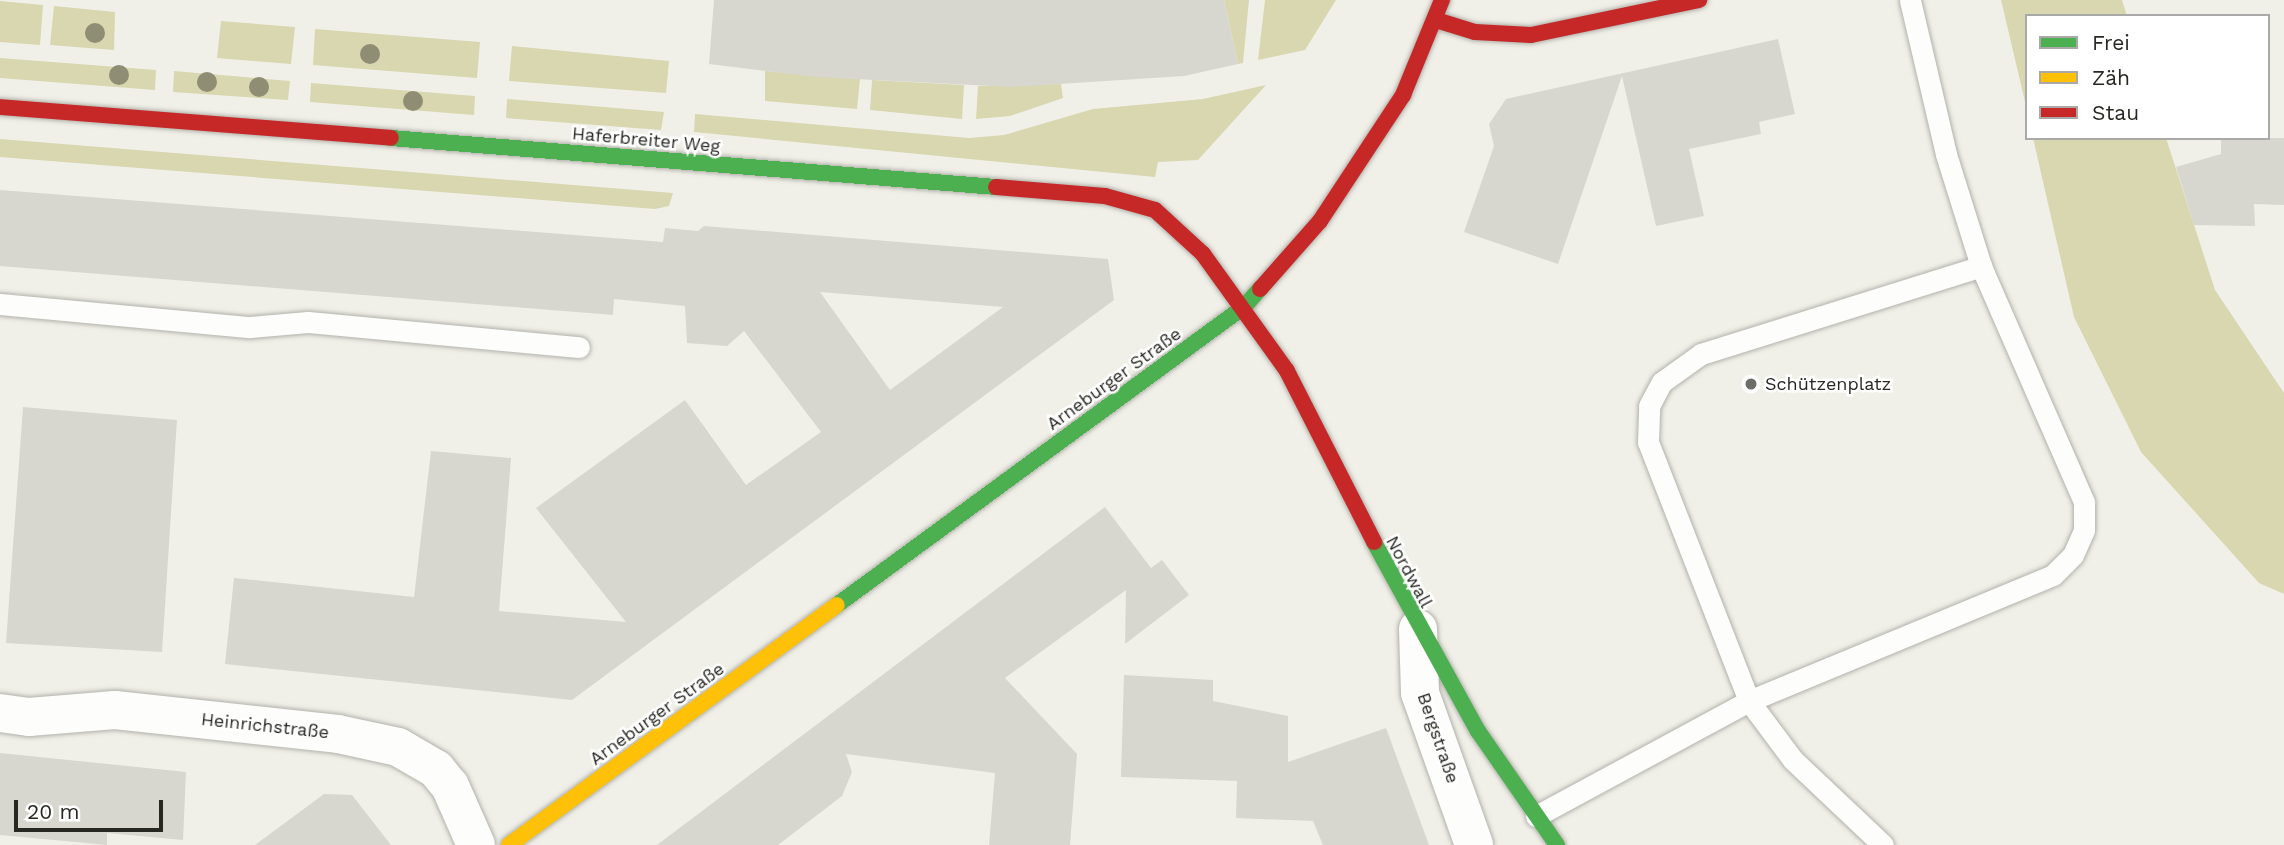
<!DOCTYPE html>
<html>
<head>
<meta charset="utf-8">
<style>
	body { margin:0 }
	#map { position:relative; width:2284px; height:845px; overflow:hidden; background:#f0f0e8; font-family:"Work Sans",sans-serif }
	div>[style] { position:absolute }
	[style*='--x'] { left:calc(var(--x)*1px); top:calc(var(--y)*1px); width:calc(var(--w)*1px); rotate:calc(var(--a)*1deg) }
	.green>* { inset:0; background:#d8d7b0 }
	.building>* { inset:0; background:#d7d7d0 }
	.roads { filter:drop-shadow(0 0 2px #b2b2ac) drop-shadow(0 0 2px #b2b2ac) }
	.lane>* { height:21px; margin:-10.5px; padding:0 10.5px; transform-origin:10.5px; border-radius:10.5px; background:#fdfdfc }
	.street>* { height:38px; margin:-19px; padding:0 19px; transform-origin:19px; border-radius:19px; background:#fdfdfc }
	.fast>* { height:16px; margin:-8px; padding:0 8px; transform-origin:8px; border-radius:8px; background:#4caf50 }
	.slow>* { height:16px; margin:-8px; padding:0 8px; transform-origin:8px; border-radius:8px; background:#ffc107 }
	.jam>* { height:16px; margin:-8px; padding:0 8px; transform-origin:8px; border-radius:8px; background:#c62828 }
	.trees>* { width:20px; height:20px; margin:-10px; border-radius:50%; background:#8f8d73 }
	.dots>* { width:19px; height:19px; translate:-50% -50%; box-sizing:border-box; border:4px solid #fff; border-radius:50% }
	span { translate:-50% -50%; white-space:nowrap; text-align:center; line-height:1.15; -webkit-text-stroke:5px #fff; paint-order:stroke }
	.street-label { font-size:18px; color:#282823 }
	.poi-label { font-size:18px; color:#282823 }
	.left { translate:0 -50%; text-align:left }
	.legend { position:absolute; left:2025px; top:14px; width:245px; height:126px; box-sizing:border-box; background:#fff; border:2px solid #a9a9a7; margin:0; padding:9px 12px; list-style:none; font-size:21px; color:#282823 }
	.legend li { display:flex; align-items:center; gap:14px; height:35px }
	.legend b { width:35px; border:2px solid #a9a9a7 }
	.scale { position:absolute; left:14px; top:800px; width:149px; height:32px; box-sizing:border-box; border:4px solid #282823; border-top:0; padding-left:9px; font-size:21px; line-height:24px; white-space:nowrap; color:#282823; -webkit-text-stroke:5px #fff; paint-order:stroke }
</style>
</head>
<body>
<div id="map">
	<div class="green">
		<i style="clip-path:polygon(1224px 0,1249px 0,1243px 63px,1238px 64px)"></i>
		<i style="clip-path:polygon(1265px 0,1336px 0,1305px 50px,1258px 60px)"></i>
		<i style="clip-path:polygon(2001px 0,2122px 0,2127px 16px,2027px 16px,2027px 110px)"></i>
		<i style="clip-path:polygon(0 1px,43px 5px,40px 45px,0 42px)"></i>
		<i style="clip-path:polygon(54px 6px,115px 12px,114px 50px,50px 45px)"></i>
		<i style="clip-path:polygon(221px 21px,295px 27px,291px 64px,217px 58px)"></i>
		<i style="clip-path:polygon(315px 29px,480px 42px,477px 78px,313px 65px)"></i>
		<i style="clip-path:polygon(512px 46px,669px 61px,666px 93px,509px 81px)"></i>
		<i style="clip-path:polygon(0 58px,156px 70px,155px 90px,0 78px)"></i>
		<i style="clip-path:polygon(174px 71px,290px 81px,288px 100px,173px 92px)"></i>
		<i style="clip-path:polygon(765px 71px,860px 79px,857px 109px,765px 101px)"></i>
		<i style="clip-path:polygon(872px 80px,964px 85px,962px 119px,870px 110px)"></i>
		<i style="clip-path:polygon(311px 83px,475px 96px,474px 115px,310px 102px)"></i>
		<i style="clip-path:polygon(1061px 84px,1063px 98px,1010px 116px,976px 119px,978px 86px)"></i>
		<i style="clip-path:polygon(1266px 85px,1198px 160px,1158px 162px,1155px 177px,694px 132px,695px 114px,969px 138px,1004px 135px,1093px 109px,1203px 99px)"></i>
		<i style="clip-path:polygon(507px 99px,664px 112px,661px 130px,506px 118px)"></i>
		<i style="clip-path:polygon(2033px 138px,2166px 138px,2215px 290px,2284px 393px,2284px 594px,2259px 583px,2141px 452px,2074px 317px)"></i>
		<i style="clip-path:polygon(0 139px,673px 193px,669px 206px,655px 209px,0 157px)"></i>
	</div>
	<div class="building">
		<i style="clip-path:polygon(714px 0,1224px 0,1238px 64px,1184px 76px,1012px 87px,816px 77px,709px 64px)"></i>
		<i style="clip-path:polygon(1778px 39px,1795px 114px,1759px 122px,1761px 134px,1689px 149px,1704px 216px,1656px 226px,1622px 76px,1558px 264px,1464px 232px,1494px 146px,1489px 124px,1506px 99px)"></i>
		<i style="clip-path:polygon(2221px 138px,2284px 138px,2284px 205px,2254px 204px,2255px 226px,2194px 225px,2176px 167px,2221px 154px)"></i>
		<i style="clip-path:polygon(evenodd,0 190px,663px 242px,665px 228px,698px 231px,704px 226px,1108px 259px,1114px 300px,572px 700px,225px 664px,234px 578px,414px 597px,431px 451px,511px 458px,499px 611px,626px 622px,536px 508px,685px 400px,746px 485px,821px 432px,744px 331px,727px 346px,687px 343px,685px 306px,614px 299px,613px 315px,0 266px,0 190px,820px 292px,1003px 307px,890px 390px,820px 292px)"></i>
		<i style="clip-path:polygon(23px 407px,177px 420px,162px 652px,6px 643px)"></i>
		<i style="clip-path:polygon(1105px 507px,1151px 568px,1162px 560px,1189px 595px,1125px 644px,1126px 590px,1005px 678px,1077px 754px,1070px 845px,989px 845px,995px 773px,846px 754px,852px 772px,842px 796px,778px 845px,657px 845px)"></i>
		<i style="clip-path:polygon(1124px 675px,1213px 680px,1213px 701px,1288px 716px,1288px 762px,1386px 728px,1429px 845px,1323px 845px,1313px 821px,1236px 818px,1237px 781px,1121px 777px)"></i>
		<i style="clip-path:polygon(0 753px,186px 772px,183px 840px,107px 833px,107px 845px,0 835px)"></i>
		<i style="clip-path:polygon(324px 794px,352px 795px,391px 845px,255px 845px)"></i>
	</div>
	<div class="roads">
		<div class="lane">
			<i style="--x:0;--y:304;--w:251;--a:5.3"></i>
			<i style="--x:250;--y:327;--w:58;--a:-4.9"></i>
			<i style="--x:308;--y:322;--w:272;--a:5.3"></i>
			<i style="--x:1536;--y:816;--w:242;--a:-28.4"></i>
			<i style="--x:1749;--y:701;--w:329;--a:-22.5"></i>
			<i style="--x:2053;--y:575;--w:28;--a:-45"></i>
			<i style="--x:2073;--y:555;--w:27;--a:-66"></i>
			<i style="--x:2084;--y:530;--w:28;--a:-90"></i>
			<i style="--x:2084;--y:502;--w:257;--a:-113.6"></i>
			<i style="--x:1981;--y:266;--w:117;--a:-107.4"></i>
			<i style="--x:1946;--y:154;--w:158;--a:-103.2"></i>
			<i style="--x:1883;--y:845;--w:124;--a:-136.6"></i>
			<i style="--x:1793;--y:760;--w:74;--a:-126.7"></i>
			<i style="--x:1749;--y:701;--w:278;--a:-111.3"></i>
			<i style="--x:1648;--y:442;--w:36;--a:-88"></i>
			<i style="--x:1649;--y:406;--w:27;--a:-62"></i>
			<i style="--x:1662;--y:382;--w:48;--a:-35.7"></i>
			<i style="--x:1701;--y:354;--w:294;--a:-17.4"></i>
		</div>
		<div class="street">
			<i style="--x:1418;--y:629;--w:64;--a:88.2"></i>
			<i style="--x:1420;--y:693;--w:161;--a:70.4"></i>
			<i style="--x:0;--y:713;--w:29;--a:8"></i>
			<i style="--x:29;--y:717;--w:86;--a:-4.7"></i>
			<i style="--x:115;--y:710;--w:224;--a:6.1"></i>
			<i style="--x:338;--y:734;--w:61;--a:12.2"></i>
			<i style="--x:398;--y:747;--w:44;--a:30.1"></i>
			<i style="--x:436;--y:769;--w:22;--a:51"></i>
			<i style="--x:450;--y:786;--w:64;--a:66.2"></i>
		</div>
		<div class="fast">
			<i style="--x:391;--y:138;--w:607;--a:4.63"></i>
			<i style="--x:1374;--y:542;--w:216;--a:61.2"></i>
			<i style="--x:1478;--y:731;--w:139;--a:55.3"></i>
			<i style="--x:837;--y:605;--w:506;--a:-36.24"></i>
			<i style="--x:1245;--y:306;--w:23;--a:-49"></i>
		</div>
		<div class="slow">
			<i style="--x:509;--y:845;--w:406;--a:-36.2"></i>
		</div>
		<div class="jam">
			<i style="--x:1436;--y:20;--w:41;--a:17.1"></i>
			<i style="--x:1475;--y:32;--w:56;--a:3.1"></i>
			<i style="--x:1531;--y:35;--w:172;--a:-11.8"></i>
			<i style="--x:0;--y:107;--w:392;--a:4.5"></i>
			<i style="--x:996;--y:187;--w:109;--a:4.7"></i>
			<i style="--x:1105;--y:196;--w:52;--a:15.6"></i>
			<i style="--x:1155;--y:210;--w:65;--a:42.5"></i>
			<i style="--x:1203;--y:254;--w:144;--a:54.3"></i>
			<i style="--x:1287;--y:371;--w:192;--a:63"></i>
			<i style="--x:1260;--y:289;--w:91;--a:-48.6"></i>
			<i style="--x:1320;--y:221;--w:151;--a:-56.6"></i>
			<i style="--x:1403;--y:95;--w:103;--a:-67.7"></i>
		</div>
	</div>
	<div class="trees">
		<i style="left:95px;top:33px"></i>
		<i style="left:370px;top:54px"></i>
		<i style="left:119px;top:75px"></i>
		<i style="left:207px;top:82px"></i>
		<i style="left:259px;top:87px"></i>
		<i style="left:413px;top:101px"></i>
	</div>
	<div class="dots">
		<i style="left:1751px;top:384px;background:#6e6e68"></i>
	</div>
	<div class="street-label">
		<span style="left:646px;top:140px;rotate:5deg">Haferbreiter Weg</span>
		<span style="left:1114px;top:379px;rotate:-36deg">Arneburger Straße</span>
		<span style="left:1409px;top:572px;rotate:62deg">Nordwall</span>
		<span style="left:657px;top:714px;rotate:-36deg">Arneburger Straße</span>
		<span style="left:265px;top:726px;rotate:6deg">Heinrichstraße</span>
		<span style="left:1438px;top:738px;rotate:71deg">Bergstraße</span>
	</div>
	<div class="poi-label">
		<span class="left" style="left:1765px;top:384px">Schützenplatz</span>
	</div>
	<ul class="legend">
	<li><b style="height:9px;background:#4caf50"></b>Frei</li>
	<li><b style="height:9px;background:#ffc107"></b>Zäh</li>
	<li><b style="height:9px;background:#c62828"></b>Stau</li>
	</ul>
	<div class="scale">20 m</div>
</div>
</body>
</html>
